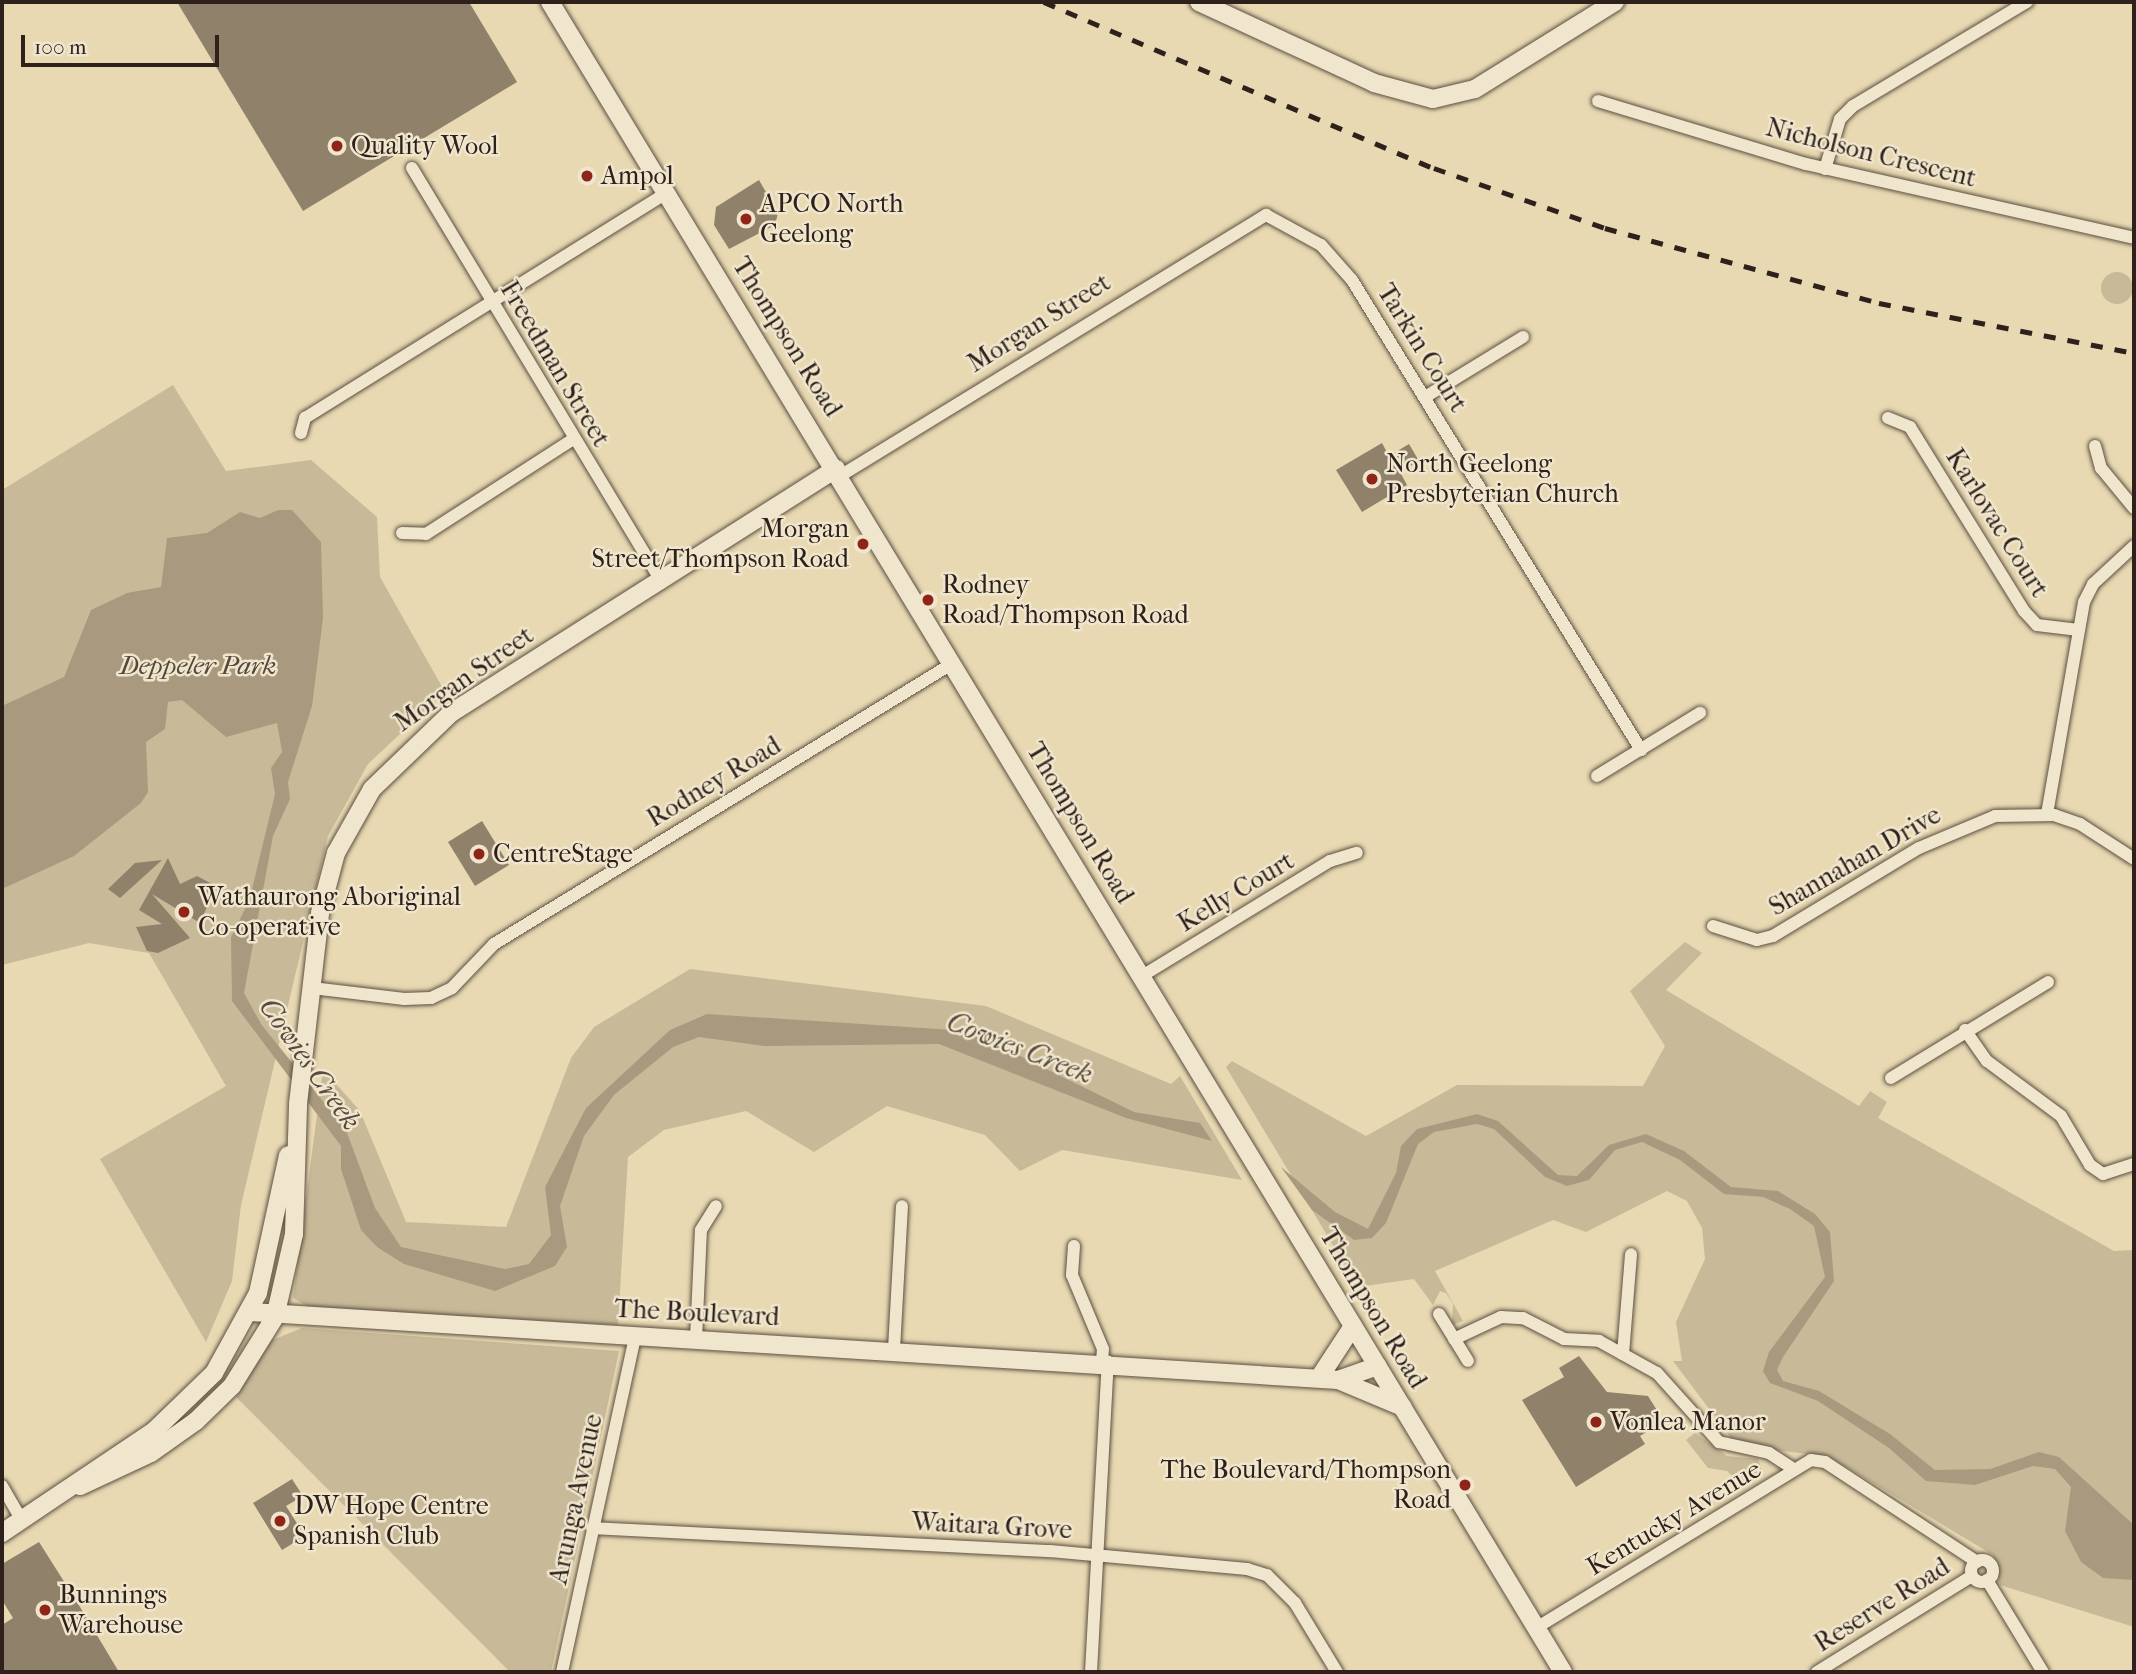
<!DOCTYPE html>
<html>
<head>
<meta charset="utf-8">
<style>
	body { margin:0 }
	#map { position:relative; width:2136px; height:1674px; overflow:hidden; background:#e8d9b2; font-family:"IM FELL French Canon",serif }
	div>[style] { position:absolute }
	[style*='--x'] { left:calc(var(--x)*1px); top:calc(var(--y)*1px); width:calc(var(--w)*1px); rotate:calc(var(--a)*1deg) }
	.green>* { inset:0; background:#c8ba98 }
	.round { border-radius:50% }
	.water>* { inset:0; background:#a99a7f }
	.building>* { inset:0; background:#8f816a }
	.roads { filter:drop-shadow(0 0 2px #5c4f42) drop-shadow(0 0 2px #5c4f42) }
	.street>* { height:12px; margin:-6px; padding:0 6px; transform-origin:6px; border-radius:6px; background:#f0e6cd }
	.street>.ring { margin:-6px; padding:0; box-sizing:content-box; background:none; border:12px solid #f0e6cd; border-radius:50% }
	.secondary>* { height:18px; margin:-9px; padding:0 9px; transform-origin:9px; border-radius:9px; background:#f0e6cd }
	.rail>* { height:4.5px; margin-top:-2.25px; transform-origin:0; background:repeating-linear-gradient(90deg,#2e211c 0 12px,transparent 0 24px) }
	.dots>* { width:19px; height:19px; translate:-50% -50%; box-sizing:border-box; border:4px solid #f0e6cd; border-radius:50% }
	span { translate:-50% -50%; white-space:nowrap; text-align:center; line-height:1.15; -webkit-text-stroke:5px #f0e6cd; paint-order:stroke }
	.poi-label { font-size:26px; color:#2e211c }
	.left { translate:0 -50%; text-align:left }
	.right { translate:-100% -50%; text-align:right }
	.street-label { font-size:26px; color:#2e211c }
	.park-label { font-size:26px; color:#54473b; font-style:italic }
	.water-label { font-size:28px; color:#594b3f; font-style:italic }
	.frame { position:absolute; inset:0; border:4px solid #2e211c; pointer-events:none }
	.scale { position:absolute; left:21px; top:35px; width:198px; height:32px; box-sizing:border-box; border:4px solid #2e211c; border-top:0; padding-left:9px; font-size:21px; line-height:24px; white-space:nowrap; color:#2e211c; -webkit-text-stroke:5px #f0e6cd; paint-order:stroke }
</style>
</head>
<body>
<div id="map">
	<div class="green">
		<i class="round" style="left:2101px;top:272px;width:32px;height:32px"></i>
		<i style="clip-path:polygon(173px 385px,226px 471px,311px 460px,377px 517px,380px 577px,445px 692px,368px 764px,328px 836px,241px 1205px,232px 1281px,206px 1342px,100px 1159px,226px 1086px,149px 953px,89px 943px,2px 965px,2px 490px)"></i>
		<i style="clip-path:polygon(1685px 942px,1702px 953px,1666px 990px,1859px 1106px,1870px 1091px,1887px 1102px,1878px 1118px,2114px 1251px,2134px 1250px,2134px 1627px,2000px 1585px,1993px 1555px,1828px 1456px,1737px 1446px,1673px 1361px,1682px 1361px,1676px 1322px,1705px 1259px,1702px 1228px,1687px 1201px,1667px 1191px,1586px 1232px,1553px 1220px,1435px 1271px,1463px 1321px,1452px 1325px,1453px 1304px,1446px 1293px,1440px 1291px,1433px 1305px,1414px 1279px,1358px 1287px,1226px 1067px,1232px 1061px,1366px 1136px,1457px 1085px,1643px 1086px,1665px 1046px,1630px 991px)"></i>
		<i style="clip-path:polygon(690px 969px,986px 1006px,1171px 1084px,1180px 1076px,1242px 1180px,1062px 1150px,1020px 1171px,985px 1135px,887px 1106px,814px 1152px,746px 1111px,664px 1130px,628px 1157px,618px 1325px,311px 1308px,293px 1298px,323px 1069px,360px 1111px,406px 1222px,506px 1227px,571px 1058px,594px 1027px)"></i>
		<i style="clip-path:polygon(302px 1328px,619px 1351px,551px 1672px,510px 1672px,236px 1397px,270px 1341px)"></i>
		<i style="clip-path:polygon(1695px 1433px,1727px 1456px,1758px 1459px,1763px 1473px,1745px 1488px,1727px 1471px,1708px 1468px,1686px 1440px)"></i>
	</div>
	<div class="water">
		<i style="clip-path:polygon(278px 510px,292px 510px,321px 542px,323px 618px,312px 706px,288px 782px,290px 799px,273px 836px,244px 993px,261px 1024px,346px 1130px,375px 1208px,401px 1247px,505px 1269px,529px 1264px,551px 1235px,545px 1187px,586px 1108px,670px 1030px,707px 1014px,969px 1031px,1134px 1112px,1200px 1123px,1212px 1141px,1126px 1118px,939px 1044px,764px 1046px,699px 1037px,673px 1047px,614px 1095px,584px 1136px,560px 1206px,567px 1247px,555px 1266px,495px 1291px,404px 1264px,377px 1247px,361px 1230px,341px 1169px,341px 1146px,232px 1001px,231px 937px,249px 901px,275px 794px,271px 768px,282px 752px,277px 723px,226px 737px,182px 700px,168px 702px,165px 729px,146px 742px,148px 792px,141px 803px,74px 856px,2px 889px,2px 706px,64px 677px,91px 610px,127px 593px,161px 587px,167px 538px,207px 533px,240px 512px,260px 518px)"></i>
		<i style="clip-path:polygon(1477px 1114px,1498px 1121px,1558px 1175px,1577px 1176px,1609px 1145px,1646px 1134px,1684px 1151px,1731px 1187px,1778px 1191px,1815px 1214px,1830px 1232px,1834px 1281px,1783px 1357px,1777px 1370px,1783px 1381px,1819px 1391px,1890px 1434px,1935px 1470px,1990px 1469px,2039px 1452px,2059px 1457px,2134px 1525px,2134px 1580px,2103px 1578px,2081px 1562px,2065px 1531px,2071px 1487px,2055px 1469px,2033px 1466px,1975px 1485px,1926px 1481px,1889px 1448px,1818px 1401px,1770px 1383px,1763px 1371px,1769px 1352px,1825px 1277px,1814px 1226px,1790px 1209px,1763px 1197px,1724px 1194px,1680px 1160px,1642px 1142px,1615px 1150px,1589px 1180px,1567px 1186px,1545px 1177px,1494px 1129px,1477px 1124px,1434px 1132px,1418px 1144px,1386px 1223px,1372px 1238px,1354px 1240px,1312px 1210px,1281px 1167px,1335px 1212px,1368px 1229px,1396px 1173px,1401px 1146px,1417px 1129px)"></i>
	</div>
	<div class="building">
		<i style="clip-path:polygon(177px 2px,469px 2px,517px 82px,303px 211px)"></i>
		<i style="clip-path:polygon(759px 180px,778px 213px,775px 225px,729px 249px,714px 225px,716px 207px)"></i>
		<i style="clip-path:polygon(1382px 443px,1389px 456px,1409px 444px,1419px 461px,1400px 472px,1407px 485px,1362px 512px,1336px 470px)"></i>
		<i style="clip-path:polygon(482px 821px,509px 865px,475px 886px,448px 842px)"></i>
		<i style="clip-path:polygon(168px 858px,180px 884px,197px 876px,216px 886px,200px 923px,152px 894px,190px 938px,158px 953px,147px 951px,136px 927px,162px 924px,139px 910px)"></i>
		<i style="clip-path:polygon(162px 860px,120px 898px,108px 889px,135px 863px)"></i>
		<i style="clip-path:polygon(1579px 1356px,1607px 1392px,1648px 1396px,1660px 1415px,1654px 1418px,1658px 1425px,1640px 1436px,1645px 1444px,1576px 1487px,1522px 1400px,1564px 1377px,1559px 1368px)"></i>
		<i style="clip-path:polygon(292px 1479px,303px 1496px,286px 1506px,305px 1536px,282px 1550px,253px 1503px)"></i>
		<i style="clip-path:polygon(39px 1542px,77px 1602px,119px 1672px,2px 1672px,2px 1625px,13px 1618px,2px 1600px,2px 1564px)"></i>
	</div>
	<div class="roads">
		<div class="street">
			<i style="--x:1598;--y:101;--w:217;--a:16.9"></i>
			<i style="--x:1806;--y:164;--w:336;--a:12.7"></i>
			<i style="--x:412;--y:168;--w:482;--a:58.9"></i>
			<i style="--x:1825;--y:169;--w:52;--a:-73.3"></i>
			<i style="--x:1840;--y:119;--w:18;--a:-45"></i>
			<i style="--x:1853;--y:106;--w:203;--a:-30.9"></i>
			<i style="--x:1425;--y:397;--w:115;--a:-31.5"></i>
			<i style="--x:1888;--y:418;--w:24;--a:22"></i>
			<i style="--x:1910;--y:427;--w:216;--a:58.2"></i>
			<i style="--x:2024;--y:611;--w:19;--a:47"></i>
			<i style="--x:2037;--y:625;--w:42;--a:6.8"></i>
			<i style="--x:301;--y:433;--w:16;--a:-75"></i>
			<i style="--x:305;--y:418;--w:426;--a:-31.9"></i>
			<i style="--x:2095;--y:446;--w:23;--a:75"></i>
			<i style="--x:2101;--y:468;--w:52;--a:50.5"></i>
			<i style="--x:840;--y:476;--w:500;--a:-31.5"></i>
			<i style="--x:1266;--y:215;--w:63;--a:28.6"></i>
			<i style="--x:1321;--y:245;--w:47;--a:48.5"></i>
			<i style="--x:1352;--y:280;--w:552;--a:58.41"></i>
			<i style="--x:402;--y:533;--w:24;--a:2"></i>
			<i style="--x:426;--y:534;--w:174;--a:-32.8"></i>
			<i style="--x:1597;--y:776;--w:121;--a:-31.5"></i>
			<i style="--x:2047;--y:814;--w:215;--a:-80.1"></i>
			<i style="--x:2084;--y:602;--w:20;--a:-63"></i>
			<i style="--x:2093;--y:584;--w:56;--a:-42.8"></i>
			<i style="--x:1713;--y:926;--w:46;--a:17.7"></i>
			<i style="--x:1757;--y:940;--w:16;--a:-14"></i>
			<i style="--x:1773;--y:936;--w:170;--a:-31.1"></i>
			<i style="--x:1919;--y:848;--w:82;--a:-22.8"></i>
			<i style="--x:1995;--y:816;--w:59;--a:-1"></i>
			<i style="--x:2054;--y:815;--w:28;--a:19"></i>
			<i style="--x:2080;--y:824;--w:64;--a:32.9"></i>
			<i style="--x:1142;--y:976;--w:220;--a:-31.5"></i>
			<i style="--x:1330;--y:861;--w:28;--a:-17"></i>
			<i style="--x:312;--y:988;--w:93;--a:6.8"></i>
			<i style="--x:404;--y:999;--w:27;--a:-2"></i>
			<i style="--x:431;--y:998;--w:23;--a:-25"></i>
			<i style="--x:452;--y:988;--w:61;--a:-46.3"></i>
			<i style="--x:494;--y:944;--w:538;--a:-31.47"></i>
			<i style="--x:1965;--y:1030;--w:38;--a:55"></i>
			<i style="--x:1987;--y:1061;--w:92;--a:36.6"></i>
			<i style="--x:2061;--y:1116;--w:57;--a:59.4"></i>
			<i style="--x:2090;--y:1165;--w:16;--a:35"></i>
			<i style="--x:2103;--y:1174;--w:33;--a:-18"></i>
			<i style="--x:1891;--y:1078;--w:184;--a:-31.4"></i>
			<i style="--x:1074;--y:1246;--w:29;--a:94"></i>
			<i style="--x:1072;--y:1275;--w:80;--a:67.3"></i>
			<i style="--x:1103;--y:1349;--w:12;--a:95"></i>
			<i style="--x:1439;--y:1314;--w:55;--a:58.3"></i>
			<i style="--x:696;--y:1339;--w:109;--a:-87.4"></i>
			<i style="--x:701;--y:1230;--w:28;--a:-58"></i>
			<i style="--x:1454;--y:1339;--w:52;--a:-25.1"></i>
			<i style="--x:1501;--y:1317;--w:22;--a:3"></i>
			<i style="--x:1523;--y:1318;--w:46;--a:27.1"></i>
			<i style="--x:1564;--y:1339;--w:35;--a:3"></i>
			<i style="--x:1599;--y:1341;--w:66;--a:28.9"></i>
			<i style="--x:1657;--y:1373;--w:93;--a:48.1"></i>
			<i style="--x:1719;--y:1442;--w:51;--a:12.4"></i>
			<i style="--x:1769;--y:1453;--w:27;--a:33"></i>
			<i style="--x:894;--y:1349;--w:143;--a:-86.8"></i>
			<i style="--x:1623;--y:1354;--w:100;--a:-85.4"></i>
			<i style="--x:2;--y:1486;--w:39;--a:60"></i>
			<i style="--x:592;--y:1528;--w:459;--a:2.9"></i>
			<i style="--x:1050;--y:1551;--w:198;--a:5.2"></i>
			<i style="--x:1247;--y:1569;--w:21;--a:17"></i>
			<i style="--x:1267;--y:1575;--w:40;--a:45"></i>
			<i style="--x:1295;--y:1603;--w:81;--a:58.7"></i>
			<i class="ring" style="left:1971px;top:1560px;width:10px;height:10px"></i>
			<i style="--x:1987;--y:1580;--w:108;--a:58.7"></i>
			<i style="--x:1536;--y:1628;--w:322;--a:-31.4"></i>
			<i style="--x:1811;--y:1460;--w:14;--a:8"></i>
			<i style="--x:1825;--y:1462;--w:182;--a:33.3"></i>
			<i style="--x:562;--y:1672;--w:344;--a:-77.7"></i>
			<i style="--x:1091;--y:1672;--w:311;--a:-86.9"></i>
			<i style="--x:1817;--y:1672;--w:182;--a:-31.8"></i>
		</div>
		<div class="secondary">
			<i style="--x:550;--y:2;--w:1953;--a:58.76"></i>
			<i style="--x:1199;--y:2;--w:193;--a:24.8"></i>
			<i style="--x:1374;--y:83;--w:61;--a:15.2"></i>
			<i style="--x:1433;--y:99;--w:43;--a:-13.4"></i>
			<i style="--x:1475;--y:89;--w:165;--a:-31.9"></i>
			<i style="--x:251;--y:1312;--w:1089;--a:3.58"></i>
			<i style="--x:1338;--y:1380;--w:42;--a:-19.3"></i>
			<i style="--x:1319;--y:1378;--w:62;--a:-56.8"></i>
			<i style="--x:1338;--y:1380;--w:70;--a:22.6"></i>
			<i style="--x:80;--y:1486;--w:78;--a:-24.9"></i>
			<i style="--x:151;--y:1453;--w:55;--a:-35.4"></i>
			<i style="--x:196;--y:1421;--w:50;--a:-44.2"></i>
			<i style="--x:232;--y:1386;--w:81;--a:-58.1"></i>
			<i style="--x:275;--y:1317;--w:85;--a:-77.1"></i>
			<i style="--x:294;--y:1234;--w:130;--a:-88.2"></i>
			<i style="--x:298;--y:1104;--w:192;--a:-83.4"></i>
			<i style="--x:320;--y:913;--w:62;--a:-75.1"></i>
			<i style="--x:336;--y:853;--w:73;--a:-60.6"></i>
			<i style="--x:372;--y:789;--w:110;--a:-43.9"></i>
			<i style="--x:451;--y:713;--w:456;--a:-32.4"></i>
			<i style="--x:2;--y:1533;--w:184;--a:-33.9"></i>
			<i style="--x:155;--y:1430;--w:82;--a:-44"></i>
			<i style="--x:214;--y:1373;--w:91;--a:-61.2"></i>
			<i style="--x:258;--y:1293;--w:141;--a:-77.7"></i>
		</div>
	</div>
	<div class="rail">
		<i style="--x:1044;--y:2;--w:424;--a:23.1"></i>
		<i style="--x:1434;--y:168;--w:181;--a:19.3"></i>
		<i style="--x:1605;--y:228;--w:284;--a:15.3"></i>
		<i style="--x:1879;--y:303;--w:260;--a:11.1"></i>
	</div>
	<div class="dots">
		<i style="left:337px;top:146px;background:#8f2418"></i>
		<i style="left:587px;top:176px;background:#8f2418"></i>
		<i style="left:746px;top:219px;background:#8f2418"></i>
		<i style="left:1372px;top:479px;background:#8f2418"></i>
		<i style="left:863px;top:544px;background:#8f2418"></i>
		<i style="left:928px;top:600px;background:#8f2418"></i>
		<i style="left:479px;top:854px;background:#8f2418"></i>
		<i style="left:184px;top:912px;background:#8f2418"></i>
		<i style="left:1596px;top:1422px;background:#8f2418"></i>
		<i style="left:1465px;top:1485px;background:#8f2418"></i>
		<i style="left:280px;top:1521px;background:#8f2418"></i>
		<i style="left:45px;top:1610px;background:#8f2418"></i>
	</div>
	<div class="poi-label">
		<span class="left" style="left:351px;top:146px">Quality Wool</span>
		<span class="left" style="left:601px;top:176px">Ampol</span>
		<span class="left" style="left:760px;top:219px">APCO North<br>Geelong</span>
		<span class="left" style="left:1386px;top:479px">North Geelong<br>Presbyterian Church</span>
		<span class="right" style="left:849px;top:544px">Morgan<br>Street/Thompson Road</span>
		<span class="left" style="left:942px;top:600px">Rodney<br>Road/Thompson Road</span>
		<span class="left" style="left:493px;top:854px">CentreStage</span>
		<span class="left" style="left:198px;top:912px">Wathaurong Aboriginal<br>Co-operative</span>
		<span class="left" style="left:1610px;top:1422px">Vonlea Manor</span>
		<span class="right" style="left:1451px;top:1485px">The Boulevard/Thompson<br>Road</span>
		<span class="left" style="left:294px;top:1521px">DW Hope Centre<br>Spanish Club</span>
		<span class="left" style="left:59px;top:1610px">Bunnings<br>Warehouse</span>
	</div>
	<div class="street-label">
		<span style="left:1871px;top:153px;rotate:14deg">Nicholson Crescent</span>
		<span style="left:1039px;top:323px;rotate:-32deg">Morgan Street</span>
		<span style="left:787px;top:337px;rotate:58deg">Thompson Road</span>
		<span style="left:1422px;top:348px;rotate:58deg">Tarkin Court</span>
		<span style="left:555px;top:364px;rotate:59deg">Freedman Street</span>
		<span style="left:1997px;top:523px;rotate:58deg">Karlovac Court</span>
		<span style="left:464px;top:679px;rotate:-35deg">Morgan Street</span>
		<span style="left:714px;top:782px;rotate:-31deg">Rodney Road</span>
		<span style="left:1080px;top:823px;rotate:59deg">Thompson Road</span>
		<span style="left:1855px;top:861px;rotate:-30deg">Shannahan Drive</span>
		<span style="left:1236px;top:892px;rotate:-31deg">Kelly Court</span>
		<span style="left:1373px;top:1308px;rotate:59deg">Thompson Road</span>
		<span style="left:697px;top:1313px;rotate:3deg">The Boulevard</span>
		<span style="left:576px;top:1499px;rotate:-78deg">Arunga Avenue</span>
		<span style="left:1674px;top:1518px;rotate:-31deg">Kentucky Avenue</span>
		<span style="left:992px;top:1526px;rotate:3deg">Waitara Grove</span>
		<span style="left:1882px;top:1605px;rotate:-32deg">Reserve Road</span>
	</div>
	<div class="park-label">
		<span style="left:198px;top:666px">Deppeler Park</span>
	</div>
	<div class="water-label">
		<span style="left:1020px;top:1048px;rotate:21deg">Cowies Creek</span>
		<span style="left:310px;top:1064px;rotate:55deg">Cowies Creek</span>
	</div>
	<div class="frame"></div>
	<div class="scale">100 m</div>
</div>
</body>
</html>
